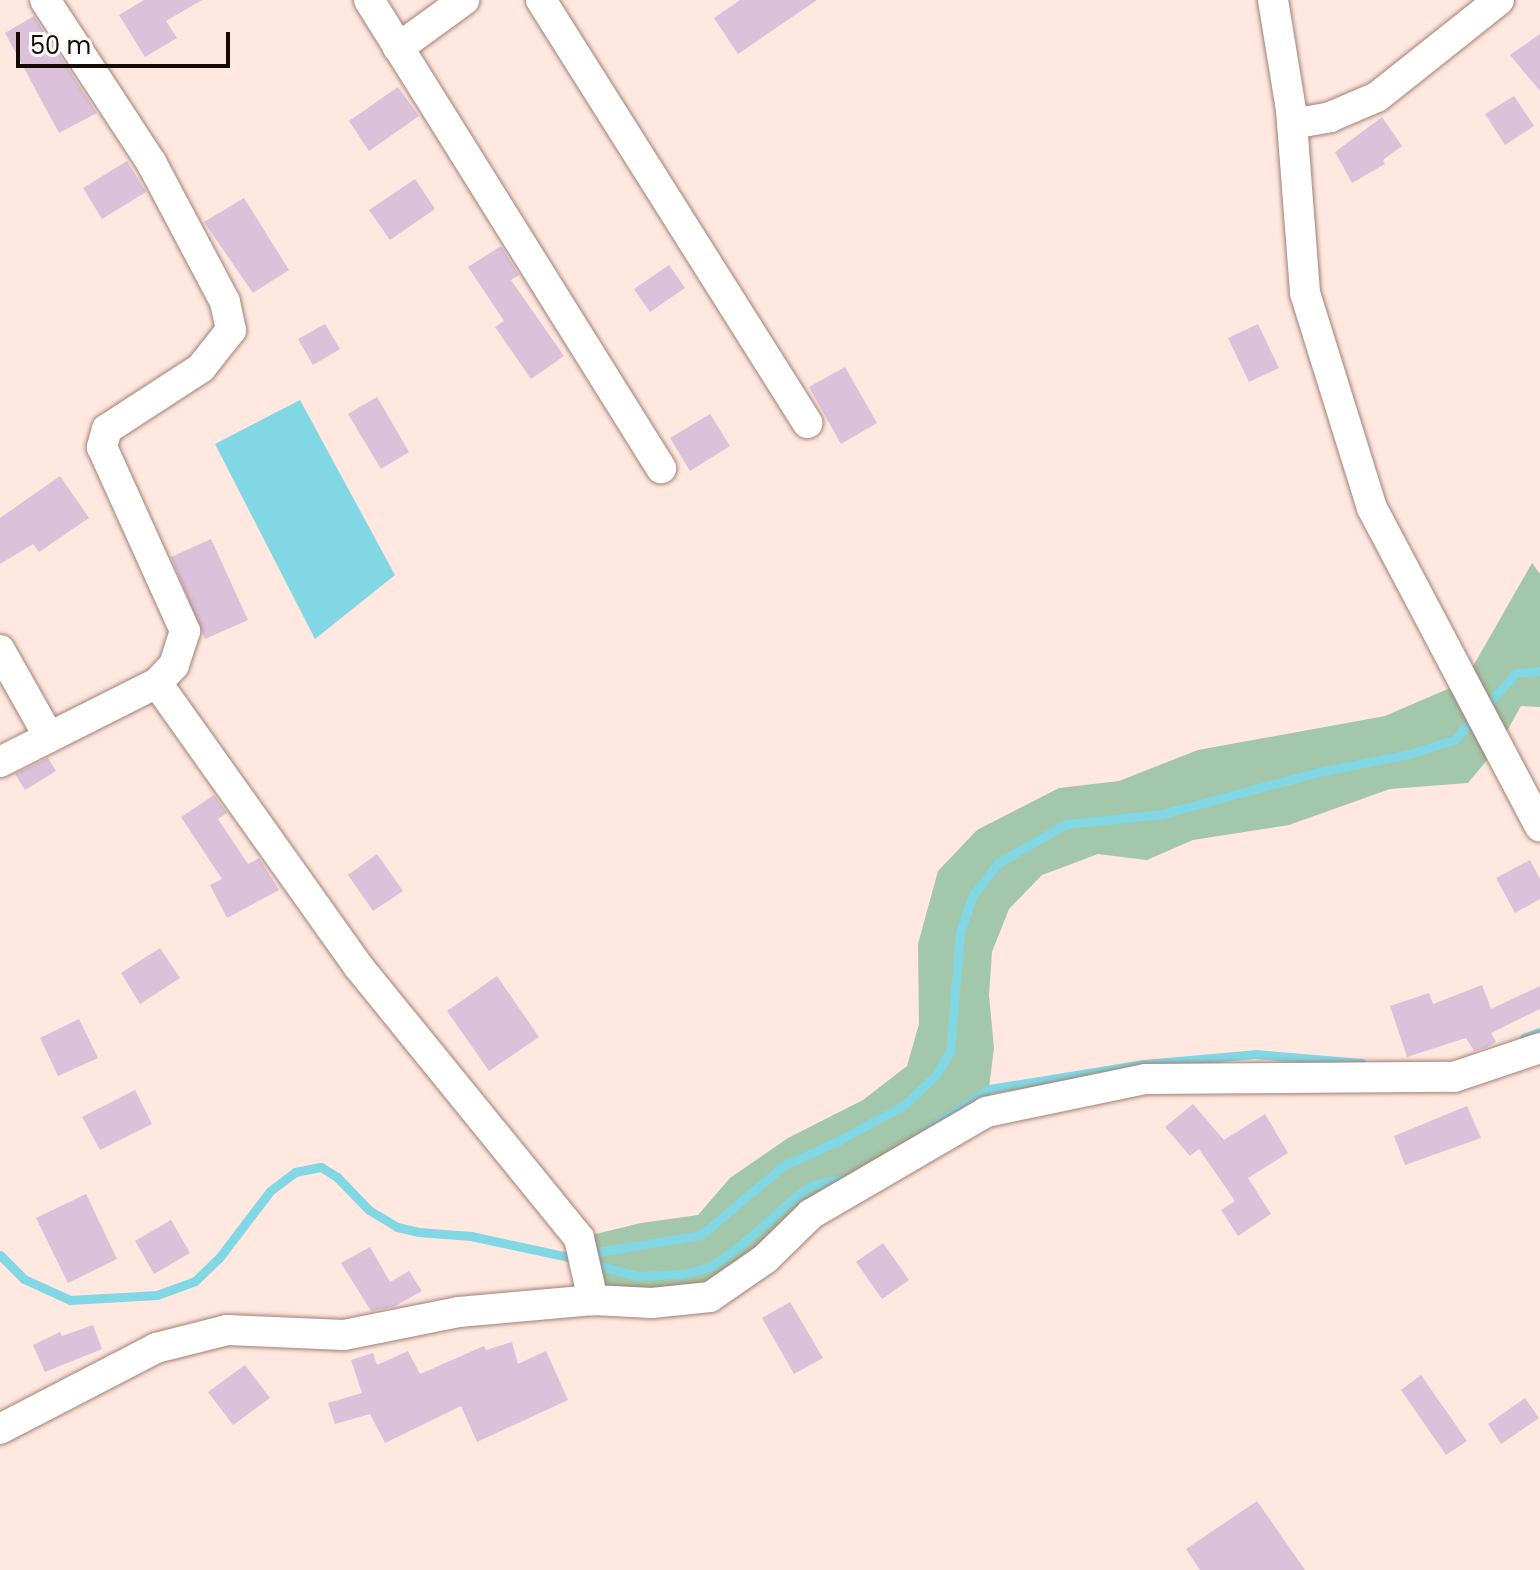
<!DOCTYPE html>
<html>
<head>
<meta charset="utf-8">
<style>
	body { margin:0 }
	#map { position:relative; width:1540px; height:1570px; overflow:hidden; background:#ffe8e0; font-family:Poppins,sans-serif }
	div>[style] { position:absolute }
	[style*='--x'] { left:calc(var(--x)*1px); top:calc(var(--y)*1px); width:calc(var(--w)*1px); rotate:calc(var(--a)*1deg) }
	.green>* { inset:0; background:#a3c7aa }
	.water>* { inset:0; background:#81d7e3 }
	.stream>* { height:9px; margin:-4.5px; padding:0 4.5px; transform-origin:4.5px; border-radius:4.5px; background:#81d7e3 }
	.building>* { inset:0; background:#dbc1da }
	.roads { filter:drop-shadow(0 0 2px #a28074) drop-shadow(0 0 2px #a28074) }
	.minor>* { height:30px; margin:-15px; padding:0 15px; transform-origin:15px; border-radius:15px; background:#fff }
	span { translate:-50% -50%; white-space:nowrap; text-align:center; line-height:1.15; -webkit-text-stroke:8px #fafafa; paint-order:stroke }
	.scale { position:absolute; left:16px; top:32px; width:214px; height:36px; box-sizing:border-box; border:4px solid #150a06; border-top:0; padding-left:10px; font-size:24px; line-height:28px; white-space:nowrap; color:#150a06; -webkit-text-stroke:6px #fafafa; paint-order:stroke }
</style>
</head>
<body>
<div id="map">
	<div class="green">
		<i style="clip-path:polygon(1532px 563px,1540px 574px,1540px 707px,1521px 706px,1498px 747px,1468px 783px,1390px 789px,1289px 825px,1193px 840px,1147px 860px,1098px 854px,1042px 875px,1009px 909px,992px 952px,989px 995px,994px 1048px,986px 1112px,710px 1297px,593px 1300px,579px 1238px,641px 1223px,698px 1215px,730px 1178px,788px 1138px,863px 1100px,907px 1066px,919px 1024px,918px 944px,938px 871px,977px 830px,1059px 788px,1119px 781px,1198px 750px,1385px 716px,1464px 682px)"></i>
	</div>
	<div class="water">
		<i style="clip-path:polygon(300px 400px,395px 575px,315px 639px,215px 444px)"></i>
	</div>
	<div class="stream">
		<i style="--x:1524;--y:1038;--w:17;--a:-21"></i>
		<i style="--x:925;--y:1131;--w:77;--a:-33.3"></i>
		<i style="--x:989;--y:1089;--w:157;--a:-9.2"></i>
		<i style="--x:1144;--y:1064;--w:111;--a:-5.1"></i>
		<i style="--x:1255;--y:1054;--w:107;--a:4.8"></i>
		<i style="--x:0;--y:1255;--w:34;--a:45"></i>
		<i style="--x:24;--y:1279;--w:51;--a:24.5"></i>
		<i style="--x:70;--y:1300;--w:87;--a:-3.3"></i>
		<i style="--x:157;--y:1295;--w:40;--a:-20.2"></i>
		<i style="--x:195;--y:1281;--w:33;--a:-44"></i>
		<i style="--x:219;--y:1258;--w:84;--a:-52.7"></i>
		<i style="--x:270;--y:1191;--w:31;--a:-37"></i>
		<i style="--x:295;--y:1172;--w:26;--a:-11"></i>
		<i style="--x:321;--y:1167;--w:19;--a:32"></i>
		<i style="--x:337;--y:1177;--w:46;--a:45.9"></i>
		<i style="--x:369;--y:1210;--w:33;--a:31"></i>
		<i style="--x:397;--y:1227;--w:22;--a:13"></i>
		<i style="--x:418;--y:1232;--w:53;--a:4.3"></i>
		<i style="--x:471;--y:1236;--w:99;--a:12.2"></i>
		<i style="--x:568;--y:1257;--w:135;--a:-9.4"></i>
		<i style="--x:701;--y:1235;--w:107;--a:-40.1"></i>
		<i style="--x:783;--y:1166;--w:60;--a:-24.4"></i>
		<i style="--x:838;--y:1141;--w:75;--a:-28.6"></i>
		<i style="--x:904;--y:1105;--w:42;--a:-43.1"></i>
		<i style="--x:935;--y:1076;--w:28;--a:-58"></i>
		<i style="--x:950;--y:1052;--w:120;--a:-85.2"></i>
		<i style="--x:960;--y:932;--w:39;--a:-71"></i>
		<i style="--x:973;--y:895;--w:41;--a:-52"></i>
		<i style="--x:998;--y:863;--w:78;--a:-29.8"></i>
		<i style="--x:1066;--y:824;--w:97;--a:-5.9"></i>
		<i style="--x:1162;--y:814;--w:163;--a:-15"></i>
		<i style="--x:1319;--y:772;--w:92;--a:-11.3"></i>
		<i style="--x:1409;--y:754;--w:47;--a:-17.3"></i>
		<i style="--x:1454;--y:740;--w:91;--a:-47.2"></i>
		<i style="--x:1516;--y:673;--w:24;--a:-5"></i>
		<i style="--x:590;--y:1263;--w:49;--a:15.5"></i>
		<i style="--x:637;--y:1276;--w:45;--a:-2.5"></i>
		<i style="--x:682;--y:1274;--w:29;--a:-14"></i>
		<i style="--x:710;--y:1267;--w:33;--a:-35"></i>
		<i style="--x:737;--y:1248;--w:84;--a:-41.1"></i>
		<i style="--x:800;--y:1193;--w:16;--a:-30"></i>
		<i style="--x:814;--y:1185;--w:34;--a:-12"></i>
	</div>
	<div class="building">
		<i style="clip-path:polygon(144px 0,202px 0,166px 21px,177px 38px,145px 57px,119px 15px)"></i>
		<i style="clip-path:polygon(740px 0,817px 0,738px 54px,714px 18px)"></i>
		<i style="clip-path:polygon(34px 16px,97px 113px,59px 133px,5px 33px)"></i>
		<i style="clip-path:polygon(1540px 34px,1540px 91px,1510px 55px)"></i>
		<i style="clip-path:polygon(398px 87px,419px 116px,369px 151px,349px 121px)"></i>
		<i style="clip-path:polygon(1514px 96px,1534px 126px,1505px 145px,1485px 114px)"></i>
		<i style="clip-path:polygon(1382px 117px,1402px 146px,1383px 160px,1385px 164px,1352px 183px,1335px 152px)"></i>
		<i style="clip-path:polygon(127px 161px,146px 192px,102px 219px,83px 188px)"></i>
		<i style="clip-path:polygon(415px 179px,435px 209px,390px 240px,369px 210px)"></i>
		<i style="clip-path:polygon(244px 198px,289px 270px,253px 293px,204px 222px)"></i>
		<i style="clip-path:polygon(501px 246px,519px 275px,511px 280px,564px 356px,531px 379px,495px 327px,504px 321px,468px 267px)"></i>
		<i style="clip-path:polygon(669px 265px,685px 288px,650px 312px,634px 289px)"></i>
		<i style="clip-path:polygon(325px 324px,340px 349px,313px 365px,298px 339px)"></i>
		<i style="clip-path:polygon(1258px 324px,1279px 368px,1249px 382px,1228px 338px)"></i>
		<i style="clip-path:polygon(845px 367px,877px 423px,841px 444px,809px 387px)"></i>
		<i style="clip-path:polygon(377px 397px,409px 452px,381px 469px,348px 414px)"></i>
		<i style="clip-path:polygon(710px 414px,730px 446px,690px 471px,670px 438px)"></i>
		<i style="clip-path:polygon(60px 476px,89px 518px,39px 552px,33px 544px,0 564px,0 518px)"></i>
		<i style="clip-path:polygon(211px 539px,248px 620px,205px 639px,171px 557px)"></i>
		<i style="clip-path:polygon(48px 758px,56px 771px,25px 790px,15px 774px)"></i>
		<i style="clip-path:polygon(214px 795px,227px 813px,218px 819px,248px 864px,259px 858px,279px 890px,227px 918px,210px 885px,222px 879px,181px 817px)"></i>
		<i style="clip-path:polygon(377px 854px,403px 891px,373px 911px,348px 875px)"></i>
		<i style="clip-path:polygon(1530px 860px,1540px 879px,1540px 899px,1515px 913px,1496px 878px)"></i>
		<i style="clip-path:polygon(160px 948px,180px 978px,140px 1004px,121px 973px)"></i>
		<i style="clip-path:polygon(497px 976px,539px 1037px,489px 1071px,447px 1011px)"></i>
		<i style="clip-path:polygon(1482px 985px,1491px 1009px,1540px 986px,1540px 1009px,1491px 1033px,1496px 1042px,1487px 1047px,1474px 1051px,1466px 1038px,1407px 1057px,1390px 1006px,1429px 993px,1433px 1004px)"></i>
		<i style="clip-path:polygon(79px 1019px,98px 1058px,58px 1076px,40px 1038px)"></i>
		<i style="clip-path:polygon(135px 1090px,152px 1124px,100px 1150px,82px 1117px)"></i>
		<i style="clip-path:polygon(1193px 1104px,1224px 1140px,1265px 1114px,1288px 1153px,1248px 1178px,1271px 1214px,1238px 1236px,1221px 1210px,1235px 1201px,1199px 1149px,1190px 1156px,1165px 1127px)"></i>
		<i style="clip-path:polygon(1467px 1106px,1481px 1138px,1405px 1165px,1394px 1136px)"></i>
		<i style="clip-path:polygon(86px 1194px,117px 1259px,68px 1283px,36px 1218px)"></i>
		<i style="clip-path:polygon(171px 1220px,190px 1253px,154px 1274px,135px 1241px)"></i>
		<i style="clip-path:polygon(883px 1243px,909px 1280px,882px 1299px,856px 1262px)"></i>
		<i style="clip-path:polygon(370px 1247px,390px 1282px,409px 1271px,422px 1291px,393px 1307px,371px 1311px,341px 1263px)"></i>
		<i style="clip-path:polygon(790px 1302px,823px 1358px,794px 1374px,762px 1318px)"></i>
		<i style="clip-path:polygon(93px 1325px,102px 1349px,45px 1372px,33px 1345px,60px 1332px,62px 1336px)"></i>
		<i style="clip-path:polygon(512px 1342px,518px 1364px,546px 1351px,568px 1400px,477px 1442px,461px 1406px,385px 1443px,370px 1414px,335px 1424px,328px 1403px,362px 1393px,351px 1360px,373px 1353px,377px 1365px,408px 1351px,420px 1374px,484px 1346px,486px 1350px)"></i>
		<i style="clip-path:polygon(245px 1365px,270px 1398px,233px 1425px,208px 1392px)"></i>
		<i style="clip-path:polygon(1421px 1375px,1467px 1441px,1446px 1455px,1401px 1390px)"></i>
		<i style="clip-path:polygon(1525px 1398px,1539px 1418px,1501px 1444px,1488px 1424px)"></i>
		<i style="clip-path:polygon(1257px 1501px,1305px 1570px,1200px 1570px,1186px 1549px)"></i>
	</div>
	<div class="roads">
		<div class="minor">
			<i style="--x:45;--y:0;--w:194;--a:56.8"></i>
			<i style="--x:151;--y:162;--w:158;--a:62.1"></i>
			<i style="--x:225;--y:302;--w:29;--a:78"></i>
			<i style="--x:231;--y:330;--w:48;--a:128.3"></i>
			<i style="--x:201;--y:368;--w:112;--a:147"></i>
			<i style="--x:107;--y:429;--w:19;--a:106"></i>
			<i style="--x:102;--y:447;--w:202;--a:65.7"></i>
			<i style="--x:185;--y:631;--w:36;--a:108"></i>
			<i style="--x:174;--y:665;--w:25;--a:133"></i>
			<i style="--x:369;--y:0;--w:552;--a:58.04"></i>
			<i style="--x:541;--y:0;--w:500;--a:57.8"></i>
			<i style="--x:1273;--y:0;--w:111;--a:80.7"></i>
			<i style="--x:1291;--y:110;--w:184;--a:85.6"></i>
			<i style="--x:1305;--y:293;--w:225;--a:72.7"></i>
			<i style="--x:1372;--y:508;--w:360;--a:62.2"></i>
			<i style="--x:398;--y:48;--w:82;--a:-36"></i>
			<i style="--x:1292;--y:124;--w:39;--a:-10"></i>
			<i style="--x:1330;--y:117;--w:51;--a:-23.1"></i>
			<i style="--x:1377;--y:97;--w:156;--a:-38.5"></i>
			<i style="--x:0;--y:650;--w:100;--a:60.6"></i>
			<i style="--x:0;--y:762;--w:176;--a:-26.7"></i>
			<i style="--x:157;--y:683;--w:347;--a:54.6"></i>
			<i style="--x:358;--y:966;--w:350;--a:50.9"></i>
			<i style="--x:579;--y:1238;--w:64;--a:77.3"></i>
			<i style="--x:0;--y:1429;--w:176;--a:-27.4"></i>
			<i style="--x:156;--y:1348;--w:73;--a:-14.2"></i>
			<i style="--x:227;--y:1330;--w:117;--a:2.4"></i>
			<i style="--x:344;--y:1335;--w:117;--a:-11.3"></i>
			<i style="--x:459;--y:1312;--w:135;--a:-5.1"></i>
			<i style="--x:593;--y:1300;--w:59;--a:2.9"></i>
			<i style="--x:652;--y:1303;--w:58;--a:-5.9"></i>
			<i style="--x:710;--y:1297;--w:67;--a:-34.6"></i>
			<i style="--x:765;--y:1259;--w:64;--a:-44.4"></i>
			<i style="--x:811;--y:1214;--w:203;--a:-30.2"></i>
			<i style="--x:986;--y:1112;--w:162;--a:-11.7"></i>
			<i style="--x:1145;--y:1079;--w:309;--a:-0.4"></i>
			<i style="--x:1454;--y:1077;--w:91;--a:-18.6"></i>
		</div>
	</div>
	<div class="scale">50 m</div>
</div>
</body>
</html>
